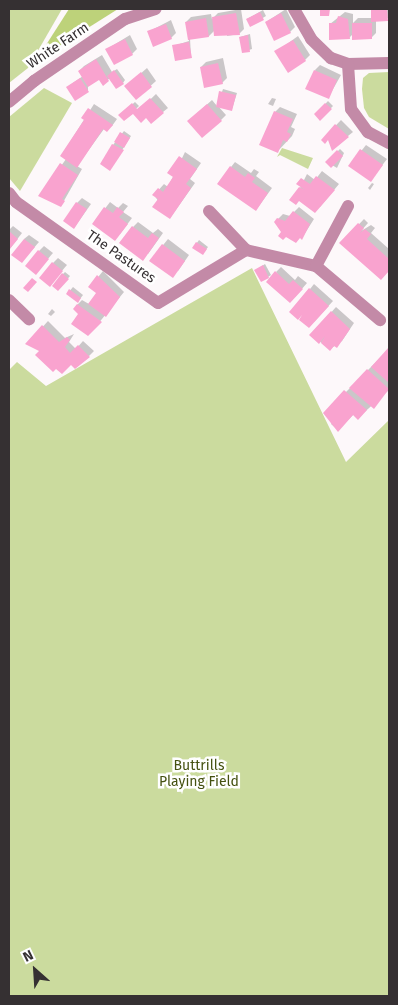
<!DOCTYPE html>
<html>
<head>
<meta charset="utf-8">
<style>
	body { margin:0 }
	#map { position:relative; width:398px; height:1005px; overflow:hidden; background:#fdf8fa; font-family:"Fira Sans",sans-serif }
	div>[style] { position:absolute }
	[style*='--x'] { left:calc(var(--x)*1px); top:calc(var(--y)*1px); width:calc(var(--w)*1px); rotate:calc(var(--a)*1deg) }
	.green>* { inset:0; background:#cbdb9e }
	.forest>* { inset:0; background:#bdd27a }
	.shadow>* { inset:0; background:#0003 }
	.building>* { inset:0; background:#f9a3cf }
	.minor>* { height:12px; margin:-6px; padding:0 6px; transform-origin:6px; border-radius:6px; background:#c38aa7 }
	span { translate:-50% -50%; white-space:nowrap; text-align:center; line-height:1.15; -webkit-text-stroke:5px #fff; paint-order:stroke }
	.street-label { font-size:14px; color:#353032 }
	.park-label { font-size:14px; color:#455111 }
	.frame { position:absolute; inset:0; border:10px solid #353032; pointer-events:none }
	.north { position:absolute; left:10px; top:945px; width:50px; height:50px; -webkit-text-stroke:4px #fff; paint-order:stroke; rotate:334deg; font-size:14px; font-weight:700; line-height:20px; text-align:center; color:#353032 }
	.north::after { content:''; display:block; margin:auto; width:18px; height:22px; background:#353032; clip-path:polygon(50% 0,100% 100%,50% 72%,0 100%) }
</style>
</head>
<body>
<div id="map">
	<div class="green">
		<i style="clip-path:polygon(9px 9px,62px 9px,28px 68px,9px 83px)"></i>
		<i style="clip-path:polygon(389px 72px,389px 129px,369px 117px,364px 108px,362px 89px,363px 78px,369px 73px)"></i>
		<i style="clip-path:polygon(44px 88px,72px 103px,20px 191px,9px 178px,9px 117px)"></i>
		<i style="clip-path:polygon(282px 148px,313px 158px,308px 169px,280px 155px,277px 157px)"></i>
		<i style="clip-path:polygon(252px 268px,346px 462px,389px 420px,389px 996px,9px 996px,9px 370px,17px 362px,46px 386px)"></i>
	</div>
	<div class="forest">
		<i style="clip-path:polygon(69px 9px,118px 9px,45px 55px,46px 45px)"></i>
	</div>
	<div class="shadow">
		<i style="clip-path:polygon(241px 9px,244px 29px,239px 34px,227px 36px,227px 33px,215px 30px,209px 36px,190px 38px,191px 57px,173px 46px,189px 41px,186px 22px,191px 17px,211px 14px,212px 19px,218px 13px)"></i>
		<i style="clip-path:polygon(286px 9px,295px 27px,290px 32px,266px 22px)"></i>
		<i style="clip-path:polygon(372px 9px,389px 9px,389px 18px,376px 20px,376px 33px,371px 38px,353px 34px,349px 38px,330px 24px,345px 12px,353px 14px,353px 23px,358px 18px,372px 18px)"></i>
		<i style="clip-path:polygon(263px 10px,266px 16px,251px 25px,247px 19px)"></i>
		<i style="clip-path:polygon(171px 20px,176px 33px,171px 38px,148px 32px)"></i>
		<i style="clip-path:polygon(389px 22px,389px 43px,388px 23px)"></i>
		<i style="clip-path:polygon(250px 34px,252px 49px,243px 52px,240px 37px)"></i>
		<i style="clip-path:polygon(130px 35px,137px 49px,132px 54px,107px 49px)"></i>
		<i style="clip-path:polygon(298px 36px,310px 55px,305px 60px,276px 52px)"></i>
		<i style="clip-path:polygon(102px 55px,112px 72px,117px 69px,125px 80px,123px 83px,110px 78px,103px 84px,99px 78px,88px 85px,88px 91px,70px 85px,83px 76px,79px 71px,84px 66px)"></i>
		<i style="clip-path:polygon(223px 58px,227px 78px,222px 83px,201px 67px,206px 62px)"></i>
		<i style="clip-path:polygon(320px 65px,341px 75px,328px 98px,315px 70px)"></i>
		<i style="clip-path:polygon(147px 68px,156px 81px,136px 99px,131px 82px)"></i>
		<i style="clip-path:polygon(223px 89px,237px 93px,232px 109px,218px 106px,226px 115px,221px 120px,194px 116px,212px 100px,217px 106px)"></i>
		<i style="clip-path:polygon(156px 94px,168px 108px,163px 112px,146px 116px,135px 114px)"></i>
		<i style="clip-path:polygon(272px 98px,276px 99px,273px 106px,268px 104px)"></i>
		<i style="clip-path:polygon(328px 101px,333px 106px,320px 119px,316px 114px)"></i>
		<i style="clip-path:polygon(135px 102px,139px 106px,124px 120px,120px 115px)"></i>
		<i style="clip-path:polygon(94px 104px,117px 119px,112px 126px,104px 129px,77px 166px,82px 169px,61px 206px,40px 196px,66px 159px,61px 156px)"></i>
		<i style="clip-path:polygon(280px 107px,297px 114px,291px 127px,295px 129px,292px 136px,277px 152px,275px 112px)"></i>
		<i style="clip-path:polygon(341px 120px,353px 132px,348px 136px,322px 140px)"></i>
		<i style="clip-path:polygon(124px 131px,131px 136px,110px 169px,113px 145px)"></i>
		<i style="clip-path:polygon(366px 145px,387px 159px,371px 180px,350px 165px)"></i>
		<i style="clip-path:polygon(340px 149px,344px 153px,337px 168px,327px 162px)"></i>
		<i style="clip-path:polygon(185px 152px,201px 163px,190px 179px,195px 183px,170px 218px,154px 195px,164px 184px,168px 187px)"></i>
		<i style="clip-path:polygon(235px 162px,251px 173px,254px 169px,259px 172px,256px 176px,272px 188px,256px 210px,231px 167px)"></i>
		<i style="clip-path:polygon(322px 171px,339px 184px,320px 207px,300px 188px,307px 174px,315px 180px)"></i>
		<i style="clip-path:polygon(372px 183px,374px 184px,370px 190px,368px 188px)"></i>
		<i style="clip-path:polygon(82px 198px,91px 204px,74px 228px,77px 203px)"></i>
		<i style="clip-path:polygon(110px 202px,118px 208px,123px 203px,128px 206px,123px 212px,132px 218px,120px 234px,94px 223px)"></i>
		<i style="clip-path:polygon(299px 207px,314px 219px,302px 238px,282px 232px,278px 219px,283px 214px,290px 216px)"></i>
		<i style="clip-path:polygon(364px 219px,368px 223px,361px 231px,371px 225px,375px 228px,371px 233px,389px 249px,389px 270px,381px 278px,341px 243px)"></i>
		<i style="clip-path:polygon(138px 222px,153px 233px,158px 229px,163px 233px,148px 254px,133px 227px)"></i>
		<i style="clip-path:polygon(13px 226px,22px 233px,9px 250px,9px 230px)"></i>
		<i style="clip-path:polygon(29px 235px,39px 242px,26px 257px,24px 239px)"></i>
		<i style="clip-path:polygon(168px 239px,189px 255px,178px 271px,151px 260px)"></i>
		<i style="clip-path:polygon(199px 240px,208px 247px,205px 251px,194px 247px)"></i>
		<i style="clip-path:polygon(44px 246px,53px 253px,40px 268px,39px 251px)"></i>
		<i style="clip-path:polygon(58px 258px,67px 265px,54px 280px,53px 263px)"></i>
		<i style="clip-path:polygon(265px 264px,271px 275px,268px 277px,256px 270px)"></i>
		<i style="clip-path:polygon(281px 267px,295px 280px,298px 276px,307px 283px,295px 297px,276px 272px)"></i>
		<i style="clip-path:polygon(103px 271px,124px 292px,93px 330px,77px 305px,82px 300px,89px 304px,98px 293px,90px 287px)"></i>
		<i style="clip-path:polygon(65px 272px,70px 276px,60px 288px,63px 274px)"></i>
		<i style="clip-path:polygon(314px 284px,333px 301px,314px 322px,310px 289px)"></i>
		<i style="clip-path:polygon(73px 287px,83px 295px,80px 299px,67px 294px)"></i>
		<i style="clip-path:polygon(336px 307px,354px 323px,342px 341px,330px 349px,311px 335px)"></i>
		<i style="clip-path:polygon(52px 309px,55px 312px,51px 316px,48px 314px)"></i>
		<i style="clip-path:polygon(48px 321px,65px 338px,74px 334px,69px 342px,76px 349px,83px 341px,94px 351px,89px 356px,41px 351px,27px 344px)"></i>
		<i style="clip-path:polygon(389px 349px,389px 390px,358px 418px,354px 414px,338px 430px,331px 424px,334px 420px,325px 413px)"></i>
	</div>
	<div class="building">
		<i style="clip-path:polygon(320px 9px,330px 9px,329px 16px,320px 16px)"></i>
		<i style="clip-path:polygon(371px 9px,387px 9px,388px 21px,371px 22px)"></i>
		<i style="clip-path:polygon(260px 12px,264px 20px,250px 27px,246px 19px)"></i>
		<i style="clip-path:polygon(236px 13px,240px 35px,214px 36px,212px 17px)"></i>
		<i style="clip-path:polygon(281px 13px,291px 33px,274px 41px,265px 22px)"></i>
		<i style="clip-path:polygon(338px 16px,348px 19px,350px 39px,329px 40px,329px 23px,336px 23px)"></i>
		<i style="clip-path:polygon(206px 18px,209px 37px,188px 40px,185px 22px)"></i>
		<i style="clip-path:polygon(352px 23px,372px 23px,372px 39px,352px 40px)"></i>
		<i style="clip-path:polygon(166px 24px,172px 39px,153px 47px,147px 31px)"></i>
		<i style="clip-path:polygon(248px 35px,250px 52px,242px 53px,239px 37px)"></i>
		<i style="clip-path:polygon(125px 39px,133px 55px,114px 65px,105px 49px)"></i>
		<i style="clip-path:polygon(293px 40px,306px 61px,288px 73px,274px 51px)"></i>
		<i style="clip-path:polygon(189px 42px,192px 58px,175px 61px,172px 45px)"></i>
		<i style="clip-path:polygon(96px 59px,109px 81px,103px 86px,99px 80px,88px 87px,78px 71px)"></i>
		<i style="clip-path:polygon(218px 63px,223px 84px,204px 88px,200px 67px)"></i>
		<i style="clip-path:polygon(114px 70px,124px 84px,116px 89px,107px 76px)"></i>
		<i style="clip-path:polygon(314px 70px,337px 80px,329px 99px,305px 89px)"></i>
		<i style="clip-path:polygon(141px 72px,152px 87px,136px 100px,124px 86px)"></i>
		<i style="clip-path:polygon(80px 78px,89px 92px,75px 101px,66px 87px)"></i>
		<i style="clip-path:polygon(219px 91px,236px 95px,232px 111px,216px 107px)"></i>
		<i style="clip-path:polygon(150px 98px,164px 113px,151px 124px,146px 118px,141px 123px,133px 114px,124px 121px,118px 115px,132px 103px,137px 109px)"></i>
		<i style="clip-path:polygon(325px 103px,332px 109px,320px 121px,314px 114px)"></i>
		<i style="clip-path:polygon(207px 104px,222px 121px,202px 138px,187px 121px)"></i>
		<i style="clip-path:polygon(88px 108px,113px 125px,107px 132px,103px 129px,77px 168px,60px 156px,84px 120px,81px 118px)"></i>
		<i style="clip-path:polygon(274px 111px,293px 119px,287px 132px,291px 134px,287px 142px,283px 140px,278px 153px,259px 145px)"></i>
		<i style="clip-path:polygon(335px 124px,349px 137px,332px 151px,328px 140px,325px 144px,321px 140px)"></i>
		<i style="clip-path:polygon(120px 132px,130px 138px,124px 148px,114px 142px)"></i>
		<i style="clip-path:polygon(112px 144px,124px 150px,110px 171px,100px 164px)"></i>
		<i style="clip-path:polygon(360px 149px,383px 165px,371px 182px,348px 166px)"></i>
		<i style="clip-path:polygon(337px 150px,343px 156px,331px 168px,325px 162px)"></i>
		<i style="clip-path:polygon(179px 156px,197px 169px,186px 184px,191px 188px,170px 219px,152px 207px,158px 199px,152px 195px,158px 188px,163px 192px,173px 177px,167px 173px)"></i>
		<i style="clip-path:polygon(60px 163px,78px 175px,62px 199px,65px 201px,61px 207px,38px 196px)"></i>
		<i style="clip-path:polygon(230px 166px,245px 177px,248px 173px,255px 178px,252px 182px,268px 193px,256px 211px,217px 184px)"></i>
		<i style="clip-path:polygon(316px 176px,335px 190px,315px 213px,299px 201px,296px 205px,289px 200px,299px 187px,305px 190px,296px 184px,301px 178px,310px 184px)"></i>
		<i style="clip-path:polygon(76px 202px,87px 209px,74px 229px,63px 221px)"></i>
		<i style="clip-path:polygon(104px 207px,113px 213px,117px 207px,124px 212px,119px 217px,128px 224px,115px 241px,92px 224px)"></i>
		<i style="clip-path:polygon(293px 211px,310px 224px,302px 240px,300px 238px,296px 243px,286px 237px,283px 240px,278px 236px,281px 232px,274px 222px,277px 218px,285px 221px)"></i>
		<i style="clip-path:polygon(358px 223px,364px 228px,360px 233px,365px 229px,371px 234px,367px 239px,389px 259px,389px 271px,381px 280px,339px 243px)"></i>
		<i style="clip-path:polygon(132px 226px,148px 238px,152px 233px,159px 238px,143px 261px,119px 243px)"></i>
		<i style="clip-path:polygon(9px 231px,18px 239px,9px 250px)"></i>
		<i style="clip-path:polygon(24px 239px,35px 247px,22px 263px,11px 255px)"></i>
		<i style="clip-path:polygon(196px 242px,207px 249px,203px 255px,192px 248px)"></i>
		<i style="clip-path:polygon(162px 244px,185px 261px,173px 278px,149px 261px)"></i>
		<i style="clip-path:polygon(38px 250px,49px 259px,36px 275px,25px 266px)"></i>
		<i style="clip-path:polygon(52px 262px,63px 271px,50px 287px,39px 278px)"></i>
		<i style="clip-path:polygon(263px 265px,269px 278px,261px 282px,254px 270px)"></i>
		<i style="clip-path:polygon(275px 271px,289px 284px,293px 280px,303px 289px,290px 303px,266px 282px)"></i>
		<i style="clip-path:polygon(62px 273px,69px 279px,58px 291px,52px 286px)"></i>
		<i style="clip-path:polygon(97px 275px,120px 297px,106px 317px,88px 304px,96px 293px,88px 287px)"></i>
		<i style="clip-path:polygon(32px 278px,37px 282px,28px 292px,23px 288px)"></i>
		<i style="clip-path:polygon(309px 288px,329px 306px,309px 328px,299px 320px,302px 315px,298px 320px,289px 312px)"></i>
		<i style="clip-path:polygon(69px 289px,81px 298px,78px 303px,66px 294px)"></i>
		<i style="clip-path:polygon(77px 304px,102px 322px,88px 336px,71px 324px,78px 314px,73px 309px)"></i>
		<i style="clip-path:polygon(331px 311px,350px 329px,337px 348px,334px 346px,330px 351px,321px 343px,325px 336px,319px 344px,309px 335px)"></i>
		<i style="clip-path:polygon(42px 325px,59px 342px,67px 337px,70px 340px,65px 347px,70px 353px,78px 345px,90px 357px,75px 369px,71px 365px,62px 374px,56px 369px,53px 372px,35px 355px,39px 351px,25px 344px)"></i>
		<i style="clip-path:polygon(389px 347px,389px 383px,371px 367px)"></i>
		<i style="clip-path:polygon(367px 369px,389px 389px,374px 409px,349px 388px)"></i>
		<i style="clip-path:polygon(344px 390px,367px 410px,358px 420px,353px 415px,338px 432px,323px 413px)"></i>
	</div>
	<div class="minor">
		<i style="--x:294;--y:9;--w:34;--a:60"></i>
		<i style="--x:311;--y:39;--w:28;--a:44"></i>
		<i style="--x:331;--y:58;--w:18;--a:19"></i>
		<i style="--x:348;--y:64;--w:41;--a:-1.4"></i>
		<i style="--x:348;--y:64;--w:45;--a:86.2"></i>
		<i style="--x:351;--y:109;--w:29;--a:54"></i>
		<i style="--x:368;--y:132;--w:24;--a:28"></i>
		<i style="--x:9;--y:102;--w:33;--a:-40"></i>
		<i style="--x:34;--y:81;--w:110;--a:-34.3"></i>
		<i style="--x:125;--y:19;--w:32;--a:-18"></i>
		<i style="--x:9;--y:193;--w:11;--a:52"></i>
		<i style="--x:16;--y:202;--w:174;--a:35.4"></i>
		<i style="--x:158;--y:303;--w:103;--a:-31.1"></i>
		<i style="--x:246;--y:250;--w:72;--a:12.9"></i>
		<i style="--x:316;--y:266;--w:84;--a:40.2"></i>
		<i style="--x:209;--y:211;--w:54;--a:46.5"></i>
		<i style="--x:316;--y:266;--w:68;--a:-61.9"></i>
		<i style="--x:9;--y:300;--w:28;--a:44"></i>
	</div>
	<div class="street-label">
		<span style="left:58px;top:46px;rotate:-34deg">White Farm</span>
		<span style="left:121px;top:257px;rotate:35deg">The Pastures</span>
	</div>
	<div class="park-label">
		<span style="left:199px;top:774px">Buttrills<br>Playing Field</span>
	</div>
	<div class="frame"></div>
	<div class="north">N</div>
</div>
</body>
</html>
